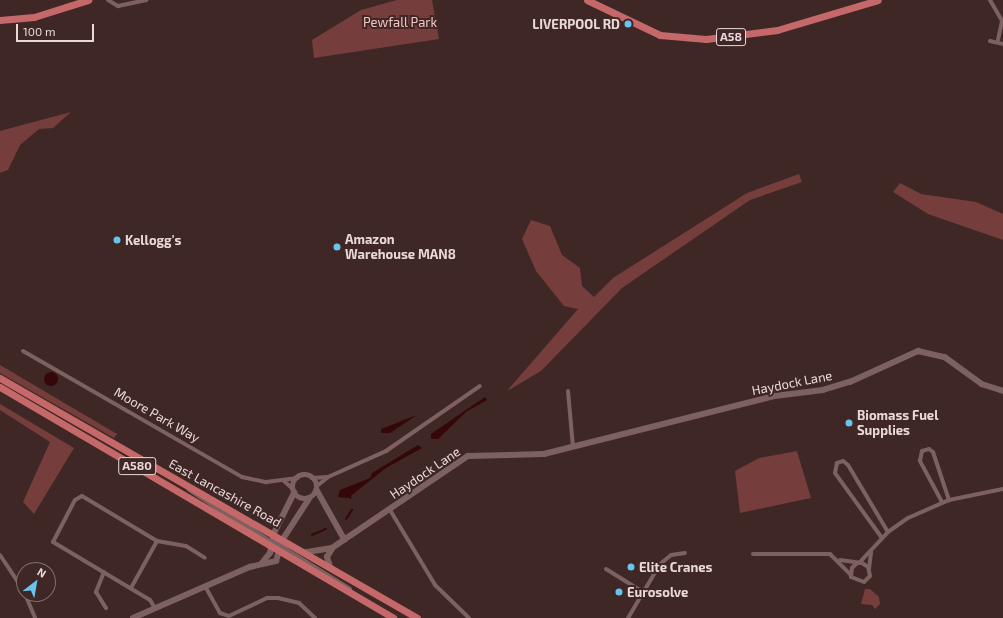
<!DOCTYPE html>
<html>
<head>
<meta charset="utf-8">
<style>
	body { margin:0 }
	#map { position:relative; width:1003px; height:618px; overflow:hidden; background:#3f2726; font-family:"Exo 2",sans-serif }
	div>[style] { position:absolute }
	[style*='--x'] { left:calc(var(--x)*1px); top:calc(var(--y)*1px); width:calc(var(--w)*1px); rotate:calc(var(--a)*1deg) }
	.green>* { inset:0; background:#763d3d }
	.water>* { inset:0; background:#35060a }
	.round { border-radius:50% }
	.stream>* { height:1.5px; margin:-0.75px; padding:0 0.75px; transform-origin:0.75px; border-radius:0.75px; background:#35060a }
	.minor>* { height:4px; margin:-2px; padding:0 2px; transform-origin:2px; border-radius:2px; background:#7d6160 }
	.tertiary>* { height:5.5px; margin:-2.75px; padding:0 2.75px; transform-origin:2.75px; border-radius:2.75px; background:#7d6160 }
	.tertiary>.ring { margin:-2.75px; padding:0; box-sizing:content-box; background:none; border:5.5px solid #7d6160; border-radius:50% }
	.trunk>* { height:7px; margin:-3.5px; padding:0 3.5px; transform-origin:3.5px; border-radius:3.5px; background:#c56869 }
	.dots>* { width:11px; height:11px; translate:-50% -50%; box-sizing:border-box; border:2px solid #3f2726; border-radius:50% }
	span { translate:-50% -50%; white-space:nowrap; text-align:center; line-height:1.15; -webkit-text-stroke:4px #3f2726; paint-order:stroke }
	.shield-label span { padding:1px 3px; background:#3f2726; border:1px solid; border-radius:3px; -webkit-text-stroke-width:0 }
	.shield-label { font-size:12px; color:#e9d8d7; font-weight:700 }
	.park-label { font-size:13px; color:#f8c3c1 }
	.poi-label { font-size:13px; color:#e9d8d7; font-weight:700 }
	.right { translate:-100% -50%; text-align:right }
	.left { translate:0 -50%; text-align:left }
	.street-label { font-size:13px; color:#e9d8d7 }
	.north { position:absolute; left:16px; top:562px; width:40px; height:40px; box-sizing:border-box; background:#3f2726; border:1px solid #836e6d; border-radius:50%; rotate:31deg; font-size:11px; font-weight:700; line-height:16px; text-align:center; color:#e9d8d7 }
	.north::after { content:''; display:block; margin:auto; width:14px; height:18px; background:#67c4f0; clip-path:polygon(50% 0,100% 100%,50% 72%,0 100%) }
	.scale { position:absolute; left:16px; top:24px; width:78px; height:18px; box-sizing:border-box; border:2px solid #e9d8d7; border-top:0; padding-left:5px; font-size:12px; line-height:14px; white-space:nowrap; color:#e9d8d7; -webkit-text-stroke:3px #3f2726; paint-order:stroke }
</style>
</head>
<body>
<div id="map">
	<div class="green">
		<i style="clip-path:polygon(397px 0,432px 0,439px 39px,314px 58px,312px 40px,361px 10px)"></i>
		<i style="clip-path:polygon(71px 112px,53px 128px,39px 129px,20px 145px,8px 170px,0 173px,0 131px)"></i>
		<i style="clip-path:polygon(799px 174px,802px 182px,750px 200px,622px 288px,541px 371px,507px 391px,578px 309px,564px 306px,536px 271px,522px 239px,531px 220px,550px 226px,562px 255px,580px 268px,582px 286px,594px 297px,613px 278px,747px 193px)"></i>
		<i style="clip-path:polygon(900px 183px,921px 194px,976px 202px,1003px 214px,1003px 240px,928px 214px,893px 192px)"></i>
		<i style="clip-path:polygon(0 365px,117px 434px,114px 438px,0 373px)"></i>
		<i style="clip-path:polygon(0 404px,74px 448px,34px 514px,23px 502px,50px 442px,0 410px)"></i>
		<i style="clip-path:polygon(797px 451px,811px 498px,740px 513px,735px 471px,759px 458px)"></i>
		<i style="clip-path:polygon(865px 589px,870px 589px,879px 597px,880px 604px,875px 609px,872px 605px,861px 604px)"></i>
	</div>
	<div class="water">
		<i class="round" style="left:44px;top:372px;width:14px;height:14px"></i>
		<i style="clip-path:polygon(485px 397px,487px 400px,466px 412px,438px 439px,431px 439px,431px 434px)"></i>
		<i style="clip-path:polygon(417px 415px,390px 433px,381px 433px,381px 429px)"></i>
		<i style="clip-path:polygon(418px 445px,422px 448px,386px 468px,348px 498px,338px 497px,340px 490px,370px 478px,372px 473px)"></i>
	</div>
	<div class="stream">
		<i style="--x:350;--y:496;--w:2;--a:63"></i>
		<i style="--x:346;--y:519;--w:11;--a:-56"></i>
		<i style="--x:312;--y:535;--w:15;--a:-23"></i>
	</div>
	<div class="minor">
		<i style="--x:108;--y:0;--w:12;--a:31"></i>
		<i style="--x:118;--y:6;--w:29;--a:-12"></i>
		<i style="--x:990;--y:0;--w:24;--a:60"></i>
		<i style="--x:1002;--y:21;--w:19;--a:102"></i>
		<i style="--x:990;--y:41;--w:13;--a:13"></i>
		<i style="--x:23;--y:351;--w:253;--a:29.9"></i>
		<i style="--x:242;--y:477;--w:25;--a:12"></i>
		<i style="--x:266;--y:482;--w:32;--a:-7"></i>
		<i style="--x:568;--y:391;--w:56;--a:84.9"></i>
		<i style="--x:312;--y:478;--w:16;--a:-4"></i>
		<i style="--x:284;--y:481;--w:12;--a:42"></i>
		<i style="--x:317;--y:486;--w:14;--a:-39"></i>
		<i style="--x:328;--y:477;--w:64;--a:-24.1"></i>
		<i style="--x:386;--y:451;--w:114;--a:-34.7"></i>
		<i style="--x:942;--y:502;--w:47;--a:-118.2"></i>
		<i style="--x:920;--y:461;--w:10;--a:-79"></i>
		<i style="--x:922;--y:451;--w:7;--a:-16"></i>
		<i style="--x:929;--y:449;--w:5;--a:37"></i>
		<i style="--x:933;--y:452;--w:51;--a:71.6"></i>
		<i style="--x:390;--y:510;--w:87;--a:59"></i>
		<i style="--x:435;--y:585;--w:47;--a:44.1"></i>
		<i style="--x:882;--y:538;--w:80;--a:-125.9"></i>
		<i style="--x:835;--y:473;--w:10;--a:-79"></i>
		<i style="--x:837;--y:463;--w:6;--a:-18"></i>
		<i style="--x:843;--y:461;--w:6;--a:39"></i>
		<i style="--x:848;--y:465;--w:78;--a:59.2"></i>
		<i style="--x:753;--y:554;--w:77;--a:0"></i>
		<i style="--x:830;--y:554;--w:28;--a:45"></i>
		<i style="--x:0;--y:555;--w:43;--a:56.3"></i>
		<i style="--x:840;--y:560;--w:22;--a:8"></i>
		<i style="--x:862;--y:563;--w:7;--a:34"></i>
		<i style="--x:868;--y:567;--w:9;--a:77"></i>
		<i style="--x:870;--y:576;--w:8;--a:135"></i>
		<i style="--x:864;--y:582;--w:14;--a:-159"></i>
		<i style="--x:851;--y:577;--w:9;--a:-84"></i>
		<i style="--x:852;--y:568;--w:6;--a:-45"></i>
		<i style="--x:859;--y:563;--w:42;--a:-46.9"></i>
		<i style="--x:888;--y:532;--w:24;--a:-35"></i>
		<i style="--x:908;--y:518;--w:45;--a:-23.7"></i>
		<i style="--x:949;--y:500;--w:55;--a:-11.5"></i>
		<i style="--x:606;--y:569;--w:44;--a:31.9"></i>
		<i style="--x:869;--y:569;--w:17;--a:-83"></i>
		<i style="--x:104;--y:572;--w:22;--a:112"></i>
		<i style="--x:96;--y:592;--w:19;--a:58"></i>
		<i style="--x:205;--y:586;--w:31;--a:61"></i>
		<i style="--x:220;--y:613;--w:9;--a:18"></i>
		<i style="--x:229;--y:616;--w:42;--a:-25.3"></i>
		<i style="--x:267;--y:598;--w:11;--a:0"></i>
		<i style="--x:278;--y:598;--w:22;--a:13"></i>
		<i style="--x:299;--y:603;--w:22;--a:43"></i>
		<i style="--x:131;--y:588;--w:54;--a:-61"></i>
		<i style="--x:25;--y:594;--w:26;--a:67"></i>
		<i style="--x:155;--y:608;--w:9;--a:-122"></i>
		<i style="--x:150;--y:600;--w:113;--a:-149.1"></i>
		<i style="--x:53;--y:542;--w:47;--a:-62.4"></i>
		<i style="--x:75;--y:500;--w:8;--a:-30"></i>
		<i style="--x:82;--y:496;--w:87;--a:31"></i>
		<i style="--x:157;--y:541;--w:29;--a:10"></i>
		<i style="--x:186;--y:546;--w:22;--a:32"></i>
		<i style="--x:628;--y:618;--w:63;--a:-59.3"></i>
		<i style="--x:660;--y:564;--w:14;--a:-39"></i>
		<i style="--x:671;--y:555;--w:14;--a:-8"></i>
	</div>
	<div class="tertiary">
		<i class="ring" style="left:293px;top:475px;width:18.5px;height:18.5px"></i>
		<i style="--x:190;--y:489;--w:103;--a:33.5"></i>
		<i style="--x:317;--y:490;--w:57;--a:60.8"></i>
		<i style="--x:274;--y:536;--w:18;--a:49"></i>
		<i style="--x:286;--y:550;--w:74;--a:31.8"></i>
		<i style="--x:307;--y:552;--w:25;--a:-9"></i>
		<i style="--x:332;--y:548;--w:164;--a:-34.1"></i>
		<i style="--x:468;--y:456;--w:76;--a:-1.5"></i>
		<i style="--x:544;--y:454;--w:238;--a:-14.1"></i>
		<i style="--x:775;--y:396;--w:48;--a:-7.1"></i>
		<i style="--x:823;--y:390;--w:28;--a:-17"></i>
		<i style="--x:850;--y:382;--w:75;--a:-24.5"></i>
		<i style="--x:918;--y:351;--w:28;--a:13"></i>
		<i style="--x:945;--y:357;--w:46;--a:36.1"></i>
		<i style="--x:982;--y:384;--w:22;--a:18"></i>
		<i style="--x:262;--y:563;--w:13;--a:-51"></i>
		<i style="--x:270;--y:553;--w:20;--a:-79"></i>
		<i style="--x:274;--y:533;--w:45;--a:-63.4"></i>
		<i style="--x:330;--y:567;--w:10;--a:-107"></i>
		<i style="--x:327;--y:557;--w:9;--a:-58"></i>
		<i style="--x:133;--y:618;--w:128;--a:-23.6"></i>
		<i style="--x:250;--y:567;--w:27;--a:-13"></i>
		<i style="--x:276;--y:561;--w:23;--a:-72"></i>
		<i style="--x:283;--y:539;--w:48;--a:-57"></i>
	</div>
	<div class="trunk">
		<i style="--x:587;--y:0;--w:81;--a:25.6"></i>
		<i style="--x:660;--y:35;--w:46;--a:5"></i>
		<i style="--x:706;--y:39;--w:72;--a:-7.2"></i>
		<i style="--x:777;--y:30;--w:105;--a:-16.5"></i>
		<i style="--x:0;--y:20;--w:34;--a:-5"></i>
		<i style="--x:34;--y:17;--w:57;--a:-17.5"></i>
		<i style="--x:0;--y:378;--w:481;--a:29.9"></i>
		<i style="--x:0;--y:387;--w:456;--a:30.4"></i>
	</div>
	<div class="dots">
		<i style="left:628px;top:24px;background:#67c4f0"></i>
		<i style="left:117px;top:240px;background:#67c4f0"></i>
		<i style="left:337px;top:247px;background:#67c4f0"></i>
		<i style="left:849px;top:423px;background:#67c4f0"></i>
		<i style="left:631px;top:567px;background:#67c4f0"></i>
		<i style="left:619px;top:592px;background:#67c4f0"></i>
	</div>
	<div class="shield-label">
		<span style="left:731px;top:37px">A58</span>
		<span style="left:137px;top:466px">A580</span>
	</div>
	<div class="park-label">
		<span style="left:400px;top:22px">Pewfall Park</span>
	</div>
	<div class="poi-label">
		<span class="right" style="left:620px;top:24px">LIVERPOOL RD</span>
		<span class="left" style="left:125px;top:240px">Kellogg's</span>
		<span class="left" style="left:345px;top:247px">Amazon<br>Warehouse MAN8</span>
		<span class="left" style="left:857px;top:423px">Biomass Fuel<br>Supplies</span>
		<span class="left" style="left:639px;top:567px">Elite Cranes</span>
		<span class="left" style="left:627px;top:592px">Eurosolve</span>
	</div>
	<div class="street-label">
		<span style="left:792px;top:383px;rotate:-11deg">Haydock Lane</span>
		<span style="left:157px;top:415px;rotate:30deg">Moore Park Way</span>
		<span style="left:425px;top:473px;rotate:-34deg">Haydock Lane</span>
		<span style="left:225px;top:493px;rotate:29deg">East Lancashire Road</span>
	</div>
	<div class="north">N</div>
	<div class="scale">100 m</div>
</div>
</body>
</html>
